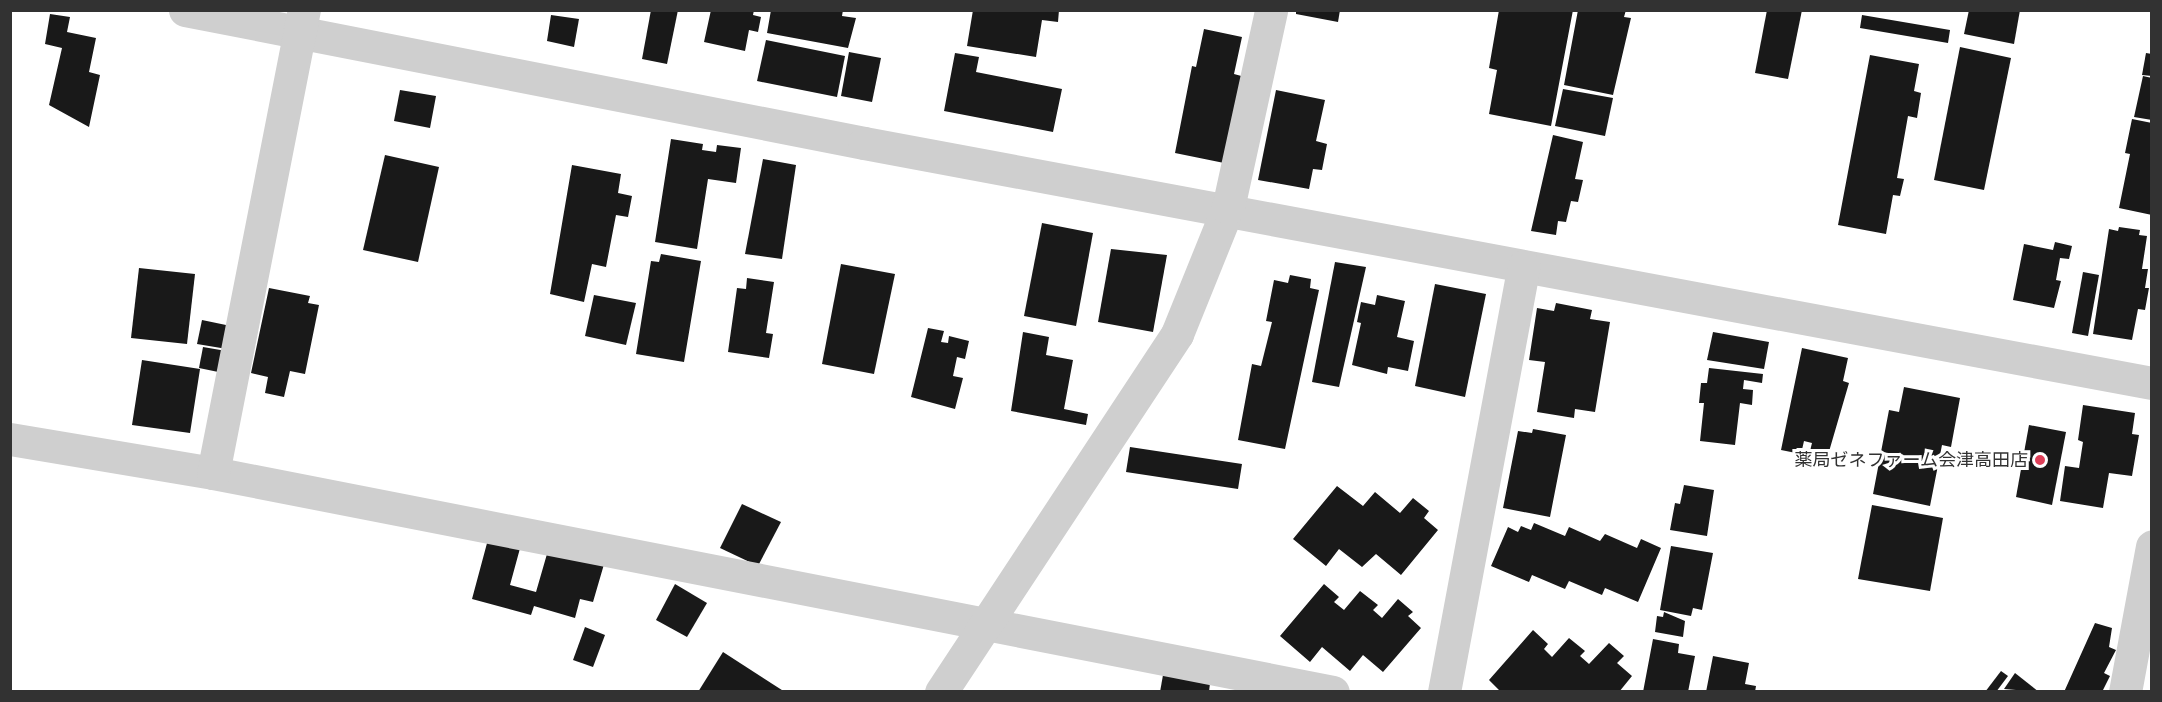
<!DOCTYPE html>
<html>
<head>
<meta charset="utf-8">
<style>
	body { margin:0 }
	#map { position:relative; width:2162px; height:702px; overflow:hidden; background:#fff; font-family:"Titillium Web","Noto Sans JP",sans-serif }
	div>[style] { position:absolute }
	[style*='--x'] { left:calc(var(--x)*1px); top:calc(var(--y)*1px); width:calc(var(--w)*1px); rotate:calc(var(--a)*1deg) }
	.building>* { inset:0; background:#191919 }
	.minor>* { height:33px; margin:-16.5px; padding:0 16.5px; transform-origin:16.5px; border-radius:16.5px; background:#cfcfcf }
	.dots>* { width:16px; height:16px; translate:-50% -50%; box-sizing:border-box; border:3px solid #fff; border-radius:50% }
	span { translate:-50% -50%; white-space:nowrap; text-align:center; line-height:1.15; -webkit-text-stroke:6px #fff; paint-order:stroke }
	.poi-label { font-size:18px; color:#323232 }
	.right { translate:-100% -50%; text-align:right }
	.frame { position:absolute; inset:0; border:12px solid #323232; pointer-events:none }
</style>
</head>
<body>
<div id="map">
	<div class="building">
		<i style="clip-path:polygon(651px 10px,678px 10px,667px 64px,642px 59px)"></i>
		<i style="clip-path:polygon(711px 10px,754px 10px,753px 15px,761px 17px,758px 32px,749px 30px,745px 51px,704px 42px)"></i>
		<i style="clip-path:polygon(771px 10px,843px 10px,842px 16px,856px 18px,848px 48px,767px 33px)"></i>
		<i style="clip-path:polygon(973px 10px,1059px 10px,1058px 22px,1042px 20px,1036px 57px,967px 46px)"></i>
		<i style="clip-path:polygon(1296px 10px,1340px 10px,1338px 22px,1296px 14px)"></i>
		<i style="clip-path:polygon(1499px 10px,1573px 10px,1551px 126px,1489px 114px,1497px 70px,1489px 68px)"></i>
		<i style="clip-path:polygon(1578px 10px,1626px 10px,1624px 17px,1631px 18px,1613px 95px,1564px 85px)"></i>
		<i style="clip-path:polygon(1767px 10px,1802px 10px,1788px 79px,1755px 73px)"></i>
		<i style="clip-path:polygon(1969px 10px,2020px 10px,2014px 44px,1964px 34px)"></i>
		<i style="clip-path:polygon(50px 14px,70px 17px,67px 32px,96px 38px,89px 72px,100px 75px,89px 127px,49px 105px,62px 48px,45px 44px)"></i>
		<i style="clip-path:polygon(551px 15px,579px 19px,574px 47px,547px 41px)"></i>
		<i style="clip-path:polygon(1862px 15px,1950px 30px,1948px 43px,1860px 28px)"></i>
		<i style="clip-path:polygon(1204px 29px,1242px 37px,1234px 74px,1245px 77px,1229px 164px,1175px 153px,1192px 66px,1196px 67px)"></i>
		<i style="clip-path:polygon(766px 40px,845px 56px,837px 97px,757px 81px)"></i>
		<i style="clip-path:polygon(1960px 47px,2011px 58px,1984px 190px,1934px 180px)"></i>
		<i style="clip-path:polygon(849px 52px,881px 58px,872px 102px,841px 96px)"></i>
		<i style="clip-path:polygon(955px 53px,979px 57px,976px 72px,1062px 89px,1053px 132px,944px 111px)"></i>
		<i style="clip-path:polygon(2146px 53px,2152px 54px,2152px 76px,2142px 75px)"></i>
		<i style="clip-path:polygon(1870px 55px,1919px 64px,1914px 91px,1921px 93px,1917px 118px,1908px 116px,1897px 178px,1904px 179px,1900px 196px,1893px 195px,1886px 234px,1838px 225px)"></i>
		<i style="clip-path:polygon(2143px 76px,2152px 78px,2152px 120px,2134px 117px)"></i>
		<i style="clip-path:polygon(1563px 89px,1613px 98px,1605px 136px,1555px 126px)"></i>
		<i style="clip-path:polygon(400px 90px,436px 96px,430px 128px,394px 121px)"></i>
		<i style="clip-path:polygon(1276px 90px,1325px 100px,1316px 141px,1327px 144px,1322px 170px,1313px 169px,1309px 189px,1258px 180px)"></i>
		<i style="clip-path:polygon(2132px 119px,2152px 123px,2152px 215px,2119px 208px,2130px 154px,2125px 153px)"></i>
		<i style="clip-path:polygon(1553px 135px,1583px 142px,1575px 179px,1583px 180px,1578px 202px,1571px 201px,1566px 222px,1558px 221px,1556px 235px,1531px 231px)"></i>
		<i style="clip-path:polygon(671px 139px,703px 144px,702px 150px,716px 152px,717px 145px,741px 148px,736px 183px,708px 179px,697px 249px,655px 242px)"></i>
		<i style="clip-path:polygon(385px 155px,439px 167px,418px 262px,363px 250px)"></i>
		<i style="clip-path:polygon(763px 159px,796px 165px,782px 259px,745px 254px)"></i>
		<i style="clip-path:polygon(572px 165px,621px 174px,618px 193px,632px 196px,628px 217px,616px 215px,606px 267px,592px 264px,584px 302px,550px 294px)"></i>
		<i style="clip-path:polygon(1042px 223px,1093px 233px,1076px 326px,1024px 316px)"></i>
		<i style="clip-path:polygon(2119px 227px,2140px 230px,2139px 235px,2147px 236px,2142px 269px,2148px 269px,2145px 288px,2149px 288px,2145px 310px,2138px 309px,2132px 340px,2093px 334px,2109px 229px,2118px 231px)"></i>
		<i style="clip-path:polygon(2055px 242px,2072px 246px,2069px 259px,2060px 258px,2056px 280px,2061px 281px,2054px 308px,2013px 300px,2024px 244px,2053px 250px)"></i>
		<i style="clip-path:polygon(1111px 249px,1167px 255px,1153px 332px,1098px 322px)"></i>
		<i style="clip-path:polygon(661px 254px,701px 261px,684px 362px,636px 354px,651px 261px,659px 262px)"></i>
		<i style="clip-path:polygon(1335px 262px,1366px 267px,1339px 387px,1312px 382px)"></i>
		<i style="clip-path:polygon(841px 264px,895px 274px,874px 374px,822px 364px)"></i>
		<i style="clip-path:polygon(139px 268px,195px 274px,187px 344px,131px 338px)"></i>
		<i style="clip-path:polygon(2083px 272px,2099px 275px,2088px 336px,2072px 333px)"></i>
		<i style="clip-path:polygon(1290px 275px,1311px 279px,1310px 288px,1319px 290px,1285px 449px,1238px 440px,1252px 364px,1261px 366px,1272px 322px,1266px 321px,1274px 280px,1288px 283px)"></i>
		<i style="clip-path:polygon(747px 278px,774px 282px,766px 333px,773px 334px,769px 358px,728px 352px,737px 288px,746px 289px)"></i>
		<i style="clip-path:polygon(1435px 284px,1486px 294px,1465px 397px,1415px 386px)"></i>
		<i style="clip-path:polygon(269px 288px,310px 296px,308px 303px,319px 305px,305px 374px,290px 371px,284px 397px,265px 393px,268px 377px,251px 373px)"></i>
		<i style="clip-path:polygon(594px 295px,636px 303px,626px 345px,585px 336px)"></i>
		<i style="clip-path:polygon(1377px 295px,1405px 301px,1397px 337px,1414px 341px,1408px 371px,1388px 367px,1387px 374px,1352px 365px,1361px 323px,1357px 322px,1361px 302px,1375px 305px)"></i>
		<i style="clip-path:polygon(1556px 303px,1592px 310px,1590px 319px,1610px 322px,1595px 412px,1575px 409px,1574px 418px,1537px 412px,1545px 362px,1529px 360px,1537px 308px,1554px 311px)"></i>
		<i style="clip-path:polygon(202px 320px,226px 325px,233px 350px,197px 344px)"></i>
		<i style="clip-path:polygon(928px 328px,944px 331px,941px 342px,948px 343px,949px 336px,969px 341px,965px 359px,957px 357px,953px 376px,963px 378px,955px 409px,911px 397px)"></i>
		<i style="clip-path:polygon(1023px 332px,1049px 337px,1046px 355px,1073px 360px,1064px 409px,1088px 414px,1086px 425px,1011px 411px)"></i>
		<i style="clip-path:polygon(1713px 332px,1769px 342px,1764px 369px,1707px 360px)"></i>
		<i style="clip-path:polygon(203px 347px,232px 352px,228px 374px,199px 368px)"></i>
		<i style="clip-path:polygon(1802px 348px,1848px 358px,1843px 381px,1849px 383px,1828px 455px,1810px 451px,1812px 443px,1804px 441px,1801px 454px,1781px 450px)"></i>
		<i style="clip-path:polygon(142px 360px,200px 369px,190px 433px,132px 425px)"></i>
		<i style="clip-path:polygon(1709px 368px,1763px 374px,1762px 383px,1744px 380px,1743px 389px,1753px 390px,1752px 405px,1740px 403px,1735px 445px,1700px 441px,1704px 403px,1699px 403px,1701px 383px,1707px 383px)"></i>
		<i style="clip-path:polygon(1904px 387px,1960px 398px,1951px 447px,1942px 445px,1930px 506px,1873px 494px,1889px 410px,1899px 412px)"></i>
		<i style="clip-path:polygon(2083px 405px,2135px 413px,2132px 434px,2139px 435px,2132px 476px,2109px 473px,2103px 508px,2060px 501px,2065px 466px,2079px 468px,2083px 442px,2078px 440px)"></i>
		<i style="clip-path:polygon(2029px 425px,2066px 432px,2052px 505px,2016px 497px)"></i>
		<i style="clip-path:polygon(1533px 429px,1566px 435px,1550px 517px,1503px 508px,1518px 431px,1532px 433px)"></i>
		<i style="clip-path:polygon(1130px 447px,1242px 464px,1238px 489px,1126px 472px)"></i>
		<i style="clip-path:polygon(1684px 485px,1714px 490px,1707px 536px,1670px 530px,1675px 503px,1680px 504px)"></i>
		<i style="clip-path:polygon(1337px 486px,1363px 506px,1375px 492px,1400px 513px,1413px 498px,1429px 511px,1424px 518px,1438px 530px,1401px 575px,1376px 554px,1362px 567px,1339px 549px,1326px 566px,1293px 539px)"></i>
		<i style="clip-path:polygon(742px 504px,781px 522px,758px 566px,720px 548px)"></i>
		<i style="clip-path:polygon(1872px 505px,1943px 518px,1930px 591px,1858px 579px)"></i>
		<i style="clip-path:polygon(1534px 523px,1565px 536px,1569px 527px,1600px 541px,1605px 534px,1637px 548px,1641px 539px,1661px 548px,1638px 602px,1605px 588px,1602px 595px,1569px 581px,1565px 589px,1532px 575px,1529px 582px,1491px 566px,1508px 527px,1518px 532px,1521px 526px,1531px 530px)"></i>
		<i style="clip-path:polygon(490px 532px,522px 541px,510px 585px,536px 592px,549px 547px,607px 554px,593px 602px,580px 599px,575px 618px,534px 606px,531px 615px,472px 599px)"></i>
		<i style="clip-path:polygon(1671px 546px,1713px 553px,1702px 610px,1693px 608px,1691px 616px,1660px 610px)"></i>
		<i style="clip-path:polygon(675px 584px,707px 603px,687px 637px,656px 620px)"></i>
		<i style="clip-path:polygon(1324px 584px,1339px 597px,1334px 602px,1344px 610px,1360px 591px,1378px 605px,1373px 610px,1382px 618px,1398px 599px,1413px 612px,1408px 616px,1421px 628px,1383px 672px,1363px 655px,1350px 671px,1322px 647px,1310px 662px,1280px 636px)"></i>
		<i style="clip-path:polygon(1664px 612px,1685px 621px,1683px 637px,1655px 632px,1657px 616px,1663px 617px)"></i>
		<i style="clip-path:polygon(2095px 623px,2112px 628px,2109px 647px,2116px 650px,2104px 673px,2110px 676px,2102px 692px,2064px 692px)"></i>
		<i style="clip-path:polygon(585px 627px,605px 635px,593px 667px,573px 660px)"></i>
		<i style="clip-path:polygon(1533px 630px,1548px 644px,1544px 649px,1552px 657px,1569px 638px,1585px 651px,1580px 656px,1589px 664px,1609px 643px,1624px 656px,1617px 663px,1632px 676px,1619px 692px,1501px 692px,1489px 680px)"></i>
		<i style="clip-path:polygon(1653px 639px,1679px 644px,1678px 653px,1695px 656px,1688px 692px,1643px 692px)"></i>
		<i style="clip-path:polygon(723px 652px,785px 692px,698px 692px)"></i>
		<i style="clip-path:polygon(1713px 656px,1749px 663px,1745px 684px,1756px 686px,1755px 692px,1706px 692px)"></i>
		<i style="clip-path:polygon(2001px 671px,2008px 676px,1996px 692px,1985px 692px)"></i>
		<i style="clip-path:polygon(2015px 673px,2039px 692px,2004px 689px)"></i>
		<i style="clip-path:polygon(1163px 675px,1210px 683px,1209px 692px,1160px 692px)"></i>
	</div>
	<div class="minor">
		<i style="--x:185;--y:10;--w:692;--a:11.08"></i>
		<i style="--x:864;--y:143;--w:1310;--a:10.56"></i>
		<i style="--x:10;--y:439;--w:206;--a:9.5"></i>
		<i style="--x:213;--y:473;--w:1141;--a:11.06"></i>
		<i style="--x:213;--y:473;--w:472;--a:-78.9"></i>
		<i style="--x:941;--y:692;--w:429;--a:-56.6"></i>
		<i style="--x:1177;--y:334;--w:136;--a:-68"></i>
		<i style="--x:1228;--y:208;--w:203;--a:-77.7"></i>
		<i style="--x:1444;--y:692;--w:433;--a:-79.4"></i>
		<i style="--x:2125;--y:692;--w:148;--a:-79.5"></i>
	</div>
	<div class="dots">
		<i style="left:2040px;top:460px;background:#de3f58"></i>
	</div>
	<div class="poi-label">
		<span class="right" style="left:2028px;top:460px">薬局ゼネファーム会津高田店</span>
	</div>
	<div class="frame"></div>
</div>
</body>
</html>
